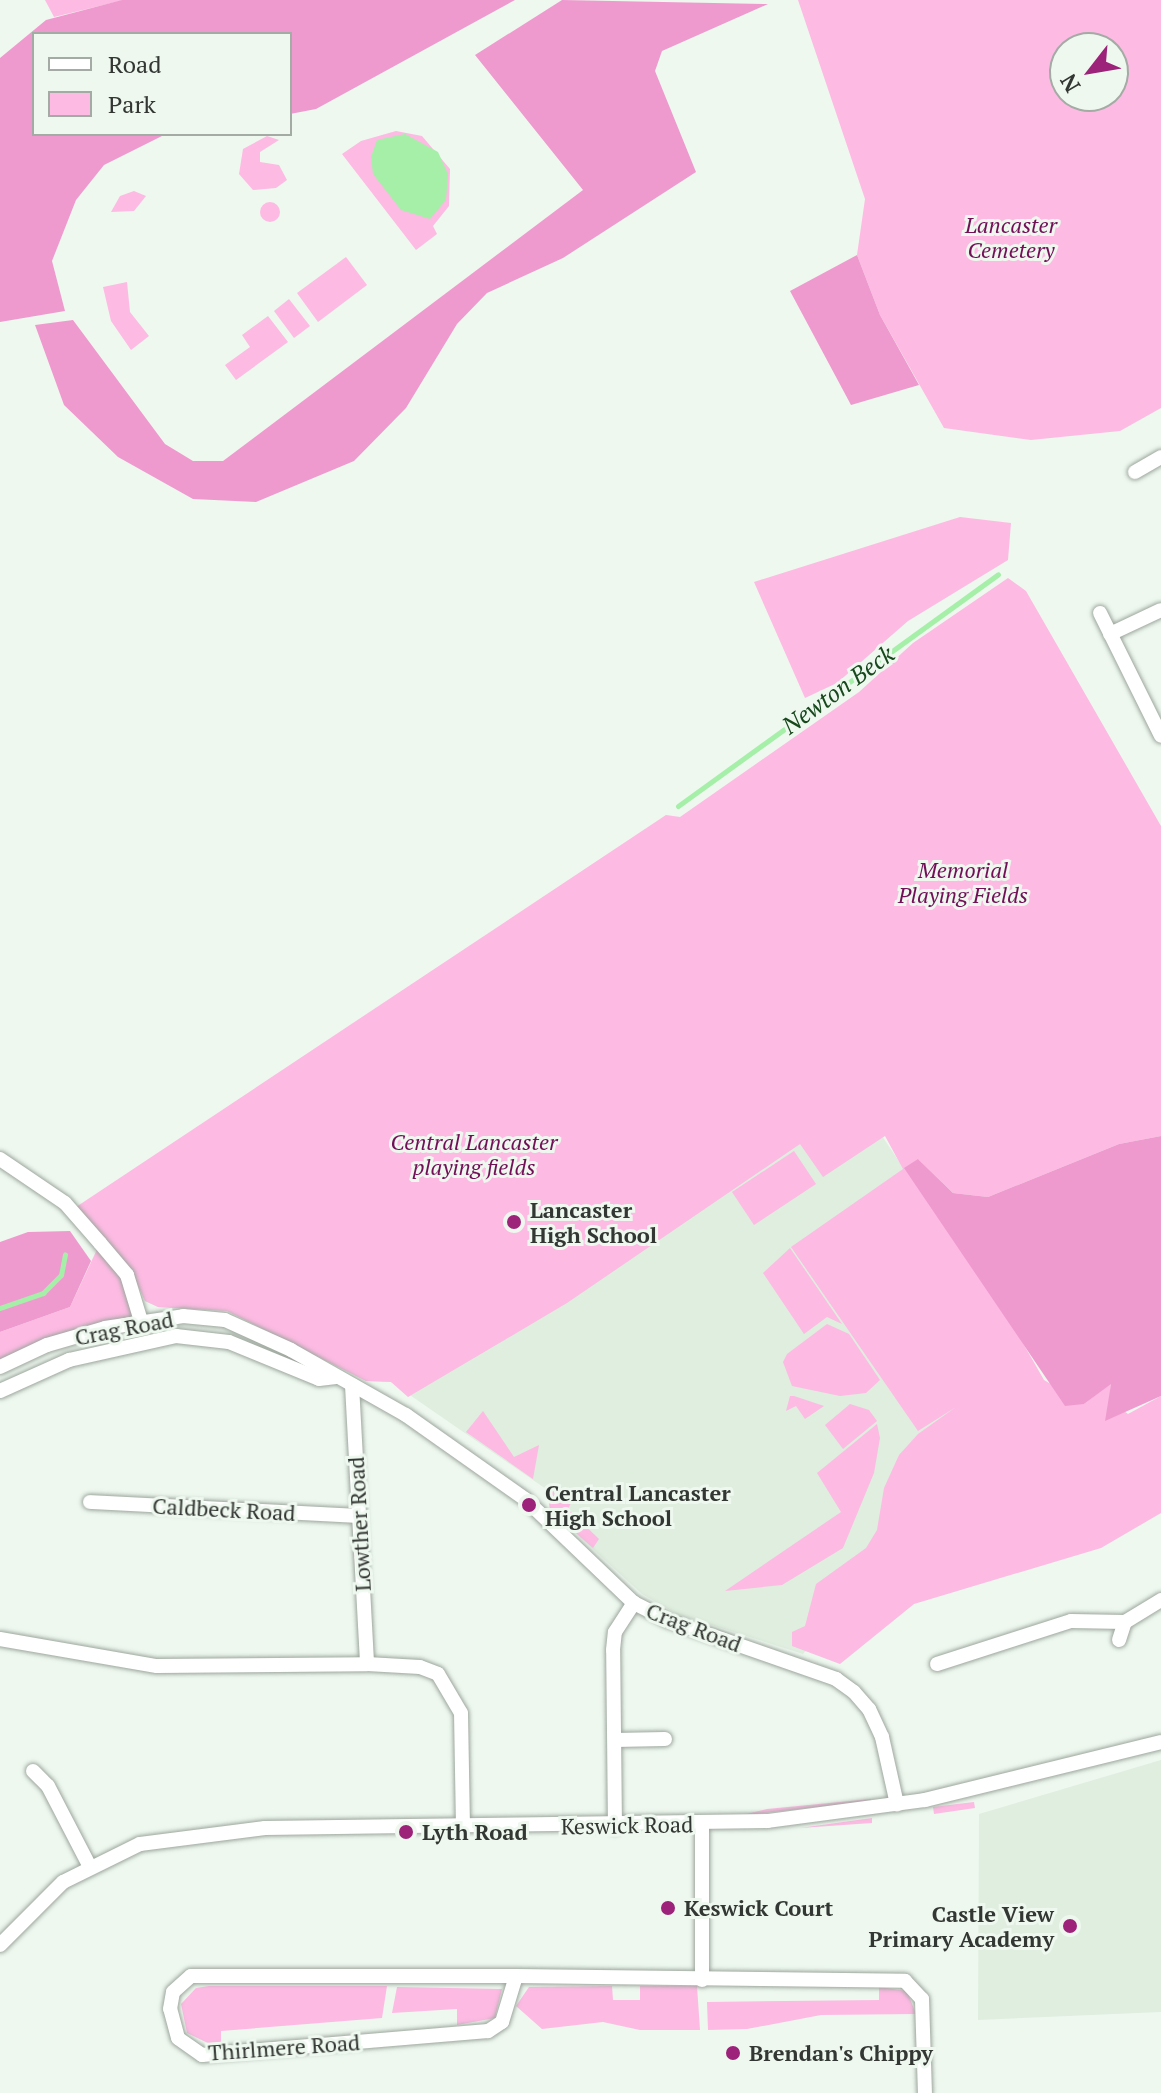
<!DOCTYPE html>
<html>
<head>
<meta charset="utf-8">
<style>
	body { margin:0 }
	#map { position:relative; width:1161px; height:2093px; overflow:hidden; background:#eef8ef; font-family:"PT Serif",serif }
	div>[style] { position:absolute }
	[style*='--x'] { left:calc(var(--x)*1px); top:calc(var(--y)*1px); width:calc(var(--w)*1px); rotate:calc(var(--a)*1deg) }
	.built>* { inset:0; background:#dfeedf }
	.green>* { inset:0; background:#fdbae3 }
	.round { border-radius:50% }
	.forest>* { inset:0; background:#ef9acf }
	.water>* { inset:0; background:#a5efa9 }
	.stream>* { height:5px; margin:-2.5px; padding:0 2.5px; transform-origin:2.5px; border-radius:2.5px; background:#a5efa9 }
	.roads { filter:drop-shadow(0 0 2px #9da69d) drop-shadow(0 0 2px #9da69d) }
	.minor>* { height:14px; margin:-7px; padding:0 7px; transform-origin:7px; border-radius:7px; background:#fff }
	.dots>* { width:22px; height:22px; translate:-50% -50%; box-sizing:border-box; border:4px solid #eef8ef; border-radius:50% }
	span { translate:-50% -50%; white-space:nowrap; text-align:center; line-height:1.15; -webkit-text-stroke:6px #eef8ef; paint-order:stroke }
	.park-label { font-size:22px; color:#720f57; font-style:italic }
	.poi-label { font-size:22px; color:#333733; font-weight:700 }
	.left { translate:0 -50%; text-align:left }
	.right { translate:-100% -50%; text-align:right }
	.street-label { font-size:22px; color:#333733 }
	.water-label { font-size:24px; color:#17491d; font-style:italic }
	.legend { position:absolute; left:32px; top:32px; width:260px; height:104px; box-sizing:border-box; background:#eef8ef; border:2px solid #a3aba4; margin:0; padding:10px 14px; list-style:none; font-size:24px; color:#333733 }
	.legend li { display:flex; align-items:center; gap:16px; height:40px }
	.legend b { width:40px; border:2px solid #a3aba4 }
	.north { position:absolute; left:1049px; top:32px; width:80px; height:80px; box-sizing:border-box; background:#eef8ef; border:2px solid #a3aba4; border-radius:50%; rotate:239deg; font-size:22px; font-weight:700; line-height:32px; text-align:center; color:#333733 }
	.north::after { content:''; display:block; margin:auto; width:28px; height:36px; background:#9d237a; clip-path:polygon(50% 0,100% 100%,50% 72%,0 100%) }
</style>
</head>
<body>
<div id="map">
	<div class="built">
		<i style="clip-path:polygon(666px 815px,1030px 1356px,914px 1521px,803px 1654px,677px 1614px,642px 1594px,550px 1510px,546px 1489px,391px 1382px,366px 1381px,227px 1311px,158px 1307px,145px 1301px,132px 1273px)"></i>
		<i style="clip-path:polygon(1161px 1760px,1161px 2012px,978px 2020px,979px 1814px)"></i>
	</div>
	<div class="green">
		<i style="clip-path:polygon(45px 0,124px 0,54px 17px)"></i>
		<i style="clip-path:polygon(evenodd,798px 0,1161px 0,1161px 408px,1120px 431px,1031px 440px,944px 428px,880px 315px,857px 255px,865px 199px,798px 0,1065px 48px,1113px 48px,1113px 96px,1065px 96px,1065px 48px)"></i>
		<i style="clip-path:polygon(396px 131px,422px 136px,450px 169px,449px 206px,433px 226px,437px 234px,416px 250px,342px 154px,361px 141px)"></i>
		<i style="clip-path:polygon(267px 136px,279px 140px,260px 152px,260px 162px,279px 165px,287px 180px,276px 188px,253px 190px,239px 174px,243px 149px)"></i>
		<i style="clip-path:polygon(134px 191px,146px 196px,134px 211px,111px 212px,120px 196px)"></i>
		<i class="round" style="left:260px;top:202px;width:20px;height:20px"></i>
		<i style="clip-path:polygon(346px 257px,367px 285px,318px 322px,297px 293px)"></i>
		<i style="clip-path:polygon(127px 282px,130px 312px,149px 336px,131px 350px,111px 321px,103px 287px)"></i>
		<i style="clip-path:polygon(289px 299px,310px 326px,294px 338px,274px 311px)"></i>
		<i style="clip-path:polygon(268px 316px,288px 342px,236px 380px,225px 365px,250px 347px,242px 335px)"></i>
		<i style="clip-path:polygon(960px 517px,1011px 523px,1008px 560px,908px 621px,837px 683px,805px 698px,754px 582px)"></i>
		<i style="clip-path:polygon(1008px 578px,1026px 591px,1161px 826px,1161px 1136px,1119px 1144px,988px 1197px,953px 1193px,918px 1159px,1044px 1380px,1084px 1404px,1111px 1383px,1110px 1400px,1128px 1414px,1161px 1396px,1161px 1513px,1101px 1548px,914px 1604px,840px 1664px,792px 1646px,792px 1632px,805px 1626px,816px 1584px,866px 1548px,877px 1530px,884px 1488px,899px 1455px,918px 1434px,956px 1407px,918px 1431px,791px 1247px,903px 1169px,885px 1136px,823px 1177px,800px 1144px,567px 1303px,408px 1397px,391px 1382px,366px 1381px,227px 1311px,158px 1307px,145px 1301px,132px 1273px,76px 1207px,666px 815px,680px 817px,859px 692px,913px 643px)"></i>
		<i style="clip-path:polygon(794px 1151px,816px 1184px,754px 1225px,732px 1192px)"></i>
		<i style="clip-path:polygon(100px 1243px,127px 1275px,141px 1321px,0 1367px,0 1332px,70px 1307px)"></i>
		<i style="clip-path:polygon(790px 1248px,842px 1324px,827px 1317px,804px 1334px,763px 1273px)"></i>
		<i style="clip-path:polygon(827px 1324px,849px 1334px,880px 1380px,866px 1393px,840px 1396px,792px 1386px,783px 1362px,787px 1354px)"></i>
		<i style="clip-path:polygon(790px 1396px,794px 1396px,824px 1406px,805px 1419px,796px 1406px,786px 1411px)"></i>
		<i style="clip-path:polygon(850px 1404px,869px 1410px,877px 1421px,843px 1449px,825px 1425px)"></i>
		<i style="clip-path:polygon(483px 1411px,514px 1457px,539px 1445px,533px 1479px,466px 1432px)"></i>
		<i style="clip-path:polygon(877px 1424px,880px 1438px,874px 1473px,843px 1548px,782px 1585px,725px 1591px,841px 1512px,817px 1473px)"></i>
		<i style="clip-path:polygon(560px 1486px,574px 1497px,568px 1509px,599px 1539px,593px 1548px,550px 1510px,547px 1489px)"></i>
		<i style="clip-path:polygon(871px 1799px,871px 1801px,738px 1816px,767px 1809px)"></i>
		<i style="clip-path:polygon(974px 1802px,975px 1808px,934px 1814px,933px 1807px)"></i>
		<i style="clip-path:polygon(872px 1818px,872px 1823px,800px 1828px)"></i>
		<i style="clip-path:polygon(209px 1986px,387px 1986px,382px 2018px,221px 2031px,221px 2043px,210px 2044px,187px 2033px,181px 2004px,196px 1988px)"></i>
		<i style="clip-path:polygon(612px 1986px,613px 2000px,640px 2000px,640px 1986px,697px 1986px,700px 2030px,640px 2030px,603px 2022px,542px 2029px,516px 2006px,529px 1987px)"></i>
		<i style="clip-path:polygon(397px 1987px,502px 1989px,495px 2018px,457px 2025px,457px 2009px,392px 2013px)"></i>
		<i style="clip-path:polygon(879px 1987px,907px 1991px,916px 2014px,821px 2015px,747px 2029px,708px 2030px,707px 2002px,879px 2000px)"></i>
	</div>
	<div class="forest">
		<i style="clip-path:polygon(122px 0,515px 0,316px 109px,290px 114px,290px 34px,34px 34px,34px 134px,166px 134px,104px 165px,76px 200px,52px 261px,65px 311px,0 322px,0 58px,46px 20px)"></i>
		<i style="clip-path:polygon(562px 0,768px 4px,662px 51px,655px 71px,696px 172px,563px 258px,487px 293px,457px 324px,406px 408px,354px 461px,256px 502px,193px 499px,118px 457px,64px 405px,35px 325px,73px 320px,165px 444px,193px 461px,223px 461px,583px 190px,475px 55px)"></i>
		<i style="clip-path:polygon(857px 255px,880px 315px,919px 385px,851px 405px,790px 291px)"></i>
		<i style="clip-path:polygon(1161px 1136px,1161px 1396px,1105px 1421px,1111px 1384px,1084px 1404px,1065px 1406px,904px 1168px,918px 1159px,953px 1193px,988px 1197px,1119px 1144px)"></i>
		<i style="clip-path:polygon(70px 1231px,91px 1261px,70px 1307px,0 1332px,0 1242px,28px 1232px)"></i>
	</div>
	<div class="water">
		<i style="clip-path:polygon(405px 134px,438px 152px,448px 174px,446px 200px,430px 219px,401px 210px,373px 174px,371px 157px,377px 140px)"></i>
	</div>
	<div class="stream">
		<i style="--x:678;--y:806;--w:395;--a:-35.9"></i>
		<i style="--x:0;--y:1308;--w:46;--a:-19.2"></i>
		<i style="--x:43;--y:1293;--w:25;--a:-45"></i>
		<i style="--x:61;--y:1275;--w:21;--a:-79"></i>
	</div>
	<div class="roads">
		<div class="minor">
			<i style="--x:1135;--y:472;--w:30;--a:-30"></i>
			<i style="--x:1100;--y:613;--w:137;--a:63.6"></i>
			<i style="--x:1110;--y:634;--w:56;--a:-25.2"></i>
			<i style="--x:0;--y:1159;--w:78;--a:34.1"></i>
			<i style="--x:65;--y:1203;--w:53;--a:48.8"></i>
			<i style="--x:100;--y:1243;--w:42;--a:49.8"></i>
			<i style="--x:127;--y:1275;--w:48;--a:73.1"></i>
			<i style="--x:0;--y:1367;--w:52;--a:-25.1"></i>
			<i style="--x:47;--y:1345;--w:60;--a:-16.3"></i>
			<i style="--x:105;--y:1328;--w:79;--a:-8.7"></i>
			<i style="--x:183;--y:1316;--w:42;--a:5.4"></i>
			<i style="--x:225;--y:1320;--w:72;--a:24.4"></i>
			<i style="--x:291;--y:1350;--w:132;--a:29.5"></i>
			<i style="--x:406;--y:1415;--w:146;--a:35.2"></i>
			<i style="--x:525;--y:1499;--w:151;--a:43.7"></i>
			<i style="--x:634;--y:1603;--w:37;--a:27"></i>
			<i style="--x:667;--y:1620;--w:179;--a:19.2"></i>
			<i style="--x:836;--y:1679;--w:22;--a:36"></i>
			<i style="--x:854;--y:1692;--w:23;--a:49"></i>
			<i style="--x:869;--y:1709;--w:31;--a:65"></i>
			<i style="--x:882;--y:1737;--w:69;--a:77.4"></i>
			<i style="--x:352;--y:1385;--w:279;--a:86.9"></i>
			<i style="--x:0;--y:1391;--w:76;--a:-24.2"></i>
			<i style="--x:69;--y:1360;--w:110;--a:-12.6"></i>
			<i style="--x:176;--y:1336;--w:53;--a:6.5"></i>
			<i style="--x:229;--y:1342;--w:97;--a:22.3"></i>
			<i style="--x:319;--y:1379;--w:17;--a:-7"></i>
			<i style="--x:90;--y:1502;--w:267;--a:3"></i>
			<i style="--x:0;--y:1639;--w:159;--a:9.8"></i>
			<i style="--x:157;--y:1666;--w:210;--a:-0.5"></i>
			<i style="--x:367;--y:1664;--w:53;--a:3.2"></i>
			<i style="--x:420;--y:1667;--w:19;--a:21"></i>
			<i style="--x:438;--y:1674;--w:45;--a:59.5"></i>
			<i style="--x:461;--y:1713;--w:113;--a:89"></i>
			<i style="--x:1119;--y:1640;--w:19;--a:-72"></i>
			<i style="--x:937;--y:1664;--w:141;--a:-17.8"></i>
			<i style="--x:1071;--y:1621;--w:54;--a:1.1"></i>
			<i style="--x:1125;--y:1622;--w:42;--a:-31.4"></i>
			<i style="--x:615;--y:1740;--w:50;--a:-1.1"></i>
			<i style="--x:33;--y:1771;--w:21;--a:45"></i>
			<i style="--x:48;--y:1786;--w:91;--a:62.6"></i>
			<i style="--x:615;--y:1827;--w:177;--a:-90.6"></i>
			<i style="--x:613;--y:1650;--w:18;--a:-84"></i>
			<i style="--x:615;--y:1632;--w:35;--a:-57"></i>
			<i style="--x:0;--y:1945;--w:89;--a:-45"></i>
			<i style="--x:63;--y:1882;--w:86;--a:-26.3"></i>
			<i style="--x:140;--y:1844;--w:126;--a:-7.3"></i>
			<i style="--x:265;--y:1828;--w:503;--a:-0.8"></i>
			<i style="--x:768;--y:1821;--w:158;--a:-7.6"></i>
			<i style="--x:925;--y:1800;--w:243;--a:-13.8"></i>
			<i style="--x:516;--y:1976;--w:48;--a:106.9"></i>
			<i style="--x:502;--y:2022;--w:17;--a:147"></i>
			<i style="--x:488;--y:2031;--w:287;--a:175.2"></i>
			<i style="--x:202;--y:2055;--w:29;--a:-145"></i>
			<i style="--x:178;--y:2038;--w:30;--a:-105"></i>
			<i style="--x:170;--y:2009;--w:17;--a:-80"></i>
			<i style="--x:173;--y:1992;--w:24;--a:-42"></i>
			<i style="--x:191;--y:1976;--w:325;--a:0"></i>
			<i style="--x:516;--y:1976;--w:389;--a:0.7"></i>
			<i style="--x:905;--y:1981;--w:25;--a:47"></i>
			<i style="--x:922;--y:1999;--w:94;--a:88.2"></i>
			<i style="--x:702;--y:1980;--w:156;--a:-90"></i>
		</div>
	</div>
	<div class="dots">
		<i style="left:514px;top:1222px;background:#9d237a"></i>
		<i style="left:529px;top:1505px;background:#9d237a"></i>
		<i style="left:406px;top:1832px;background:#9d237a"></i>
		<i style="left:668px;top:1908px;background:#9d237a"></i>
		<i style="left:1070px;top:1926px;background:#9d237a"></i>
		<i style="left:733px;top:2053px;background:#9d237a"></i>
	</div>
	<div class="park-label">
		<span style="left:1011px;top:237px">Lancaster<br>Cemetery</span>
		<span style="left:963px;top:882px">Memorial<br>Playing Fields</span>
		<span style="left:474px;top:1154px">Central Lancaster<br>playing fields</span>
	</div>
	<div class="poi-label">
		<span class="left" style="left:530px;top:1222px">Lancaster<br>High School</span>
		<span class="left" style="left:545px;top:1505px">Central Lancaster<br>High School</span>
		<span class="left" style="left:422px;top:1832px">Lyth Road</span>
		<span class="left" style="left:684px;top:1908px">Keswick Court</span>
		<span class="right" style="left:1054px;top:1926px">Castle View<br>Primary Academy</span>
		<span class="left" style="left:749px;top:2053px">Brendan's Chippy</span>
	</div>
	<div class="street-label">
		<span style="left:124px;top:1328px;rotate:-11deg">Crag Road</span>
		<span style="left:224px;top:1509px;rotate:3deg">Caldbeck Road</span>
		<span style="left:359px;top:1524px;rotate:-93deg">Lowther Road</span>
		<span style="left:694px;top:1627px;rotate:21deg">Crag Road</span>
		<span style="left:627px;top:1825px;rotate:-1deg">Keswick Road</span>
		<span style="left:284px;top:2047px;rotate:-4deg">Thirlmere Road</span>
	</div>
	<div class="water-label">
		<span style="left:838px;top:690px;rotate:-36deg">Newton Beck</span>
	</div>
	<ul class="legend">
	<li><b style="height:10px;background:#fff"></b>Road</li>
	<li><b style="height:22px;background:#fdbae3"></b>Park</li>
	</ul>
	<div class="north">N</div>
</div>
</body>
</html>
